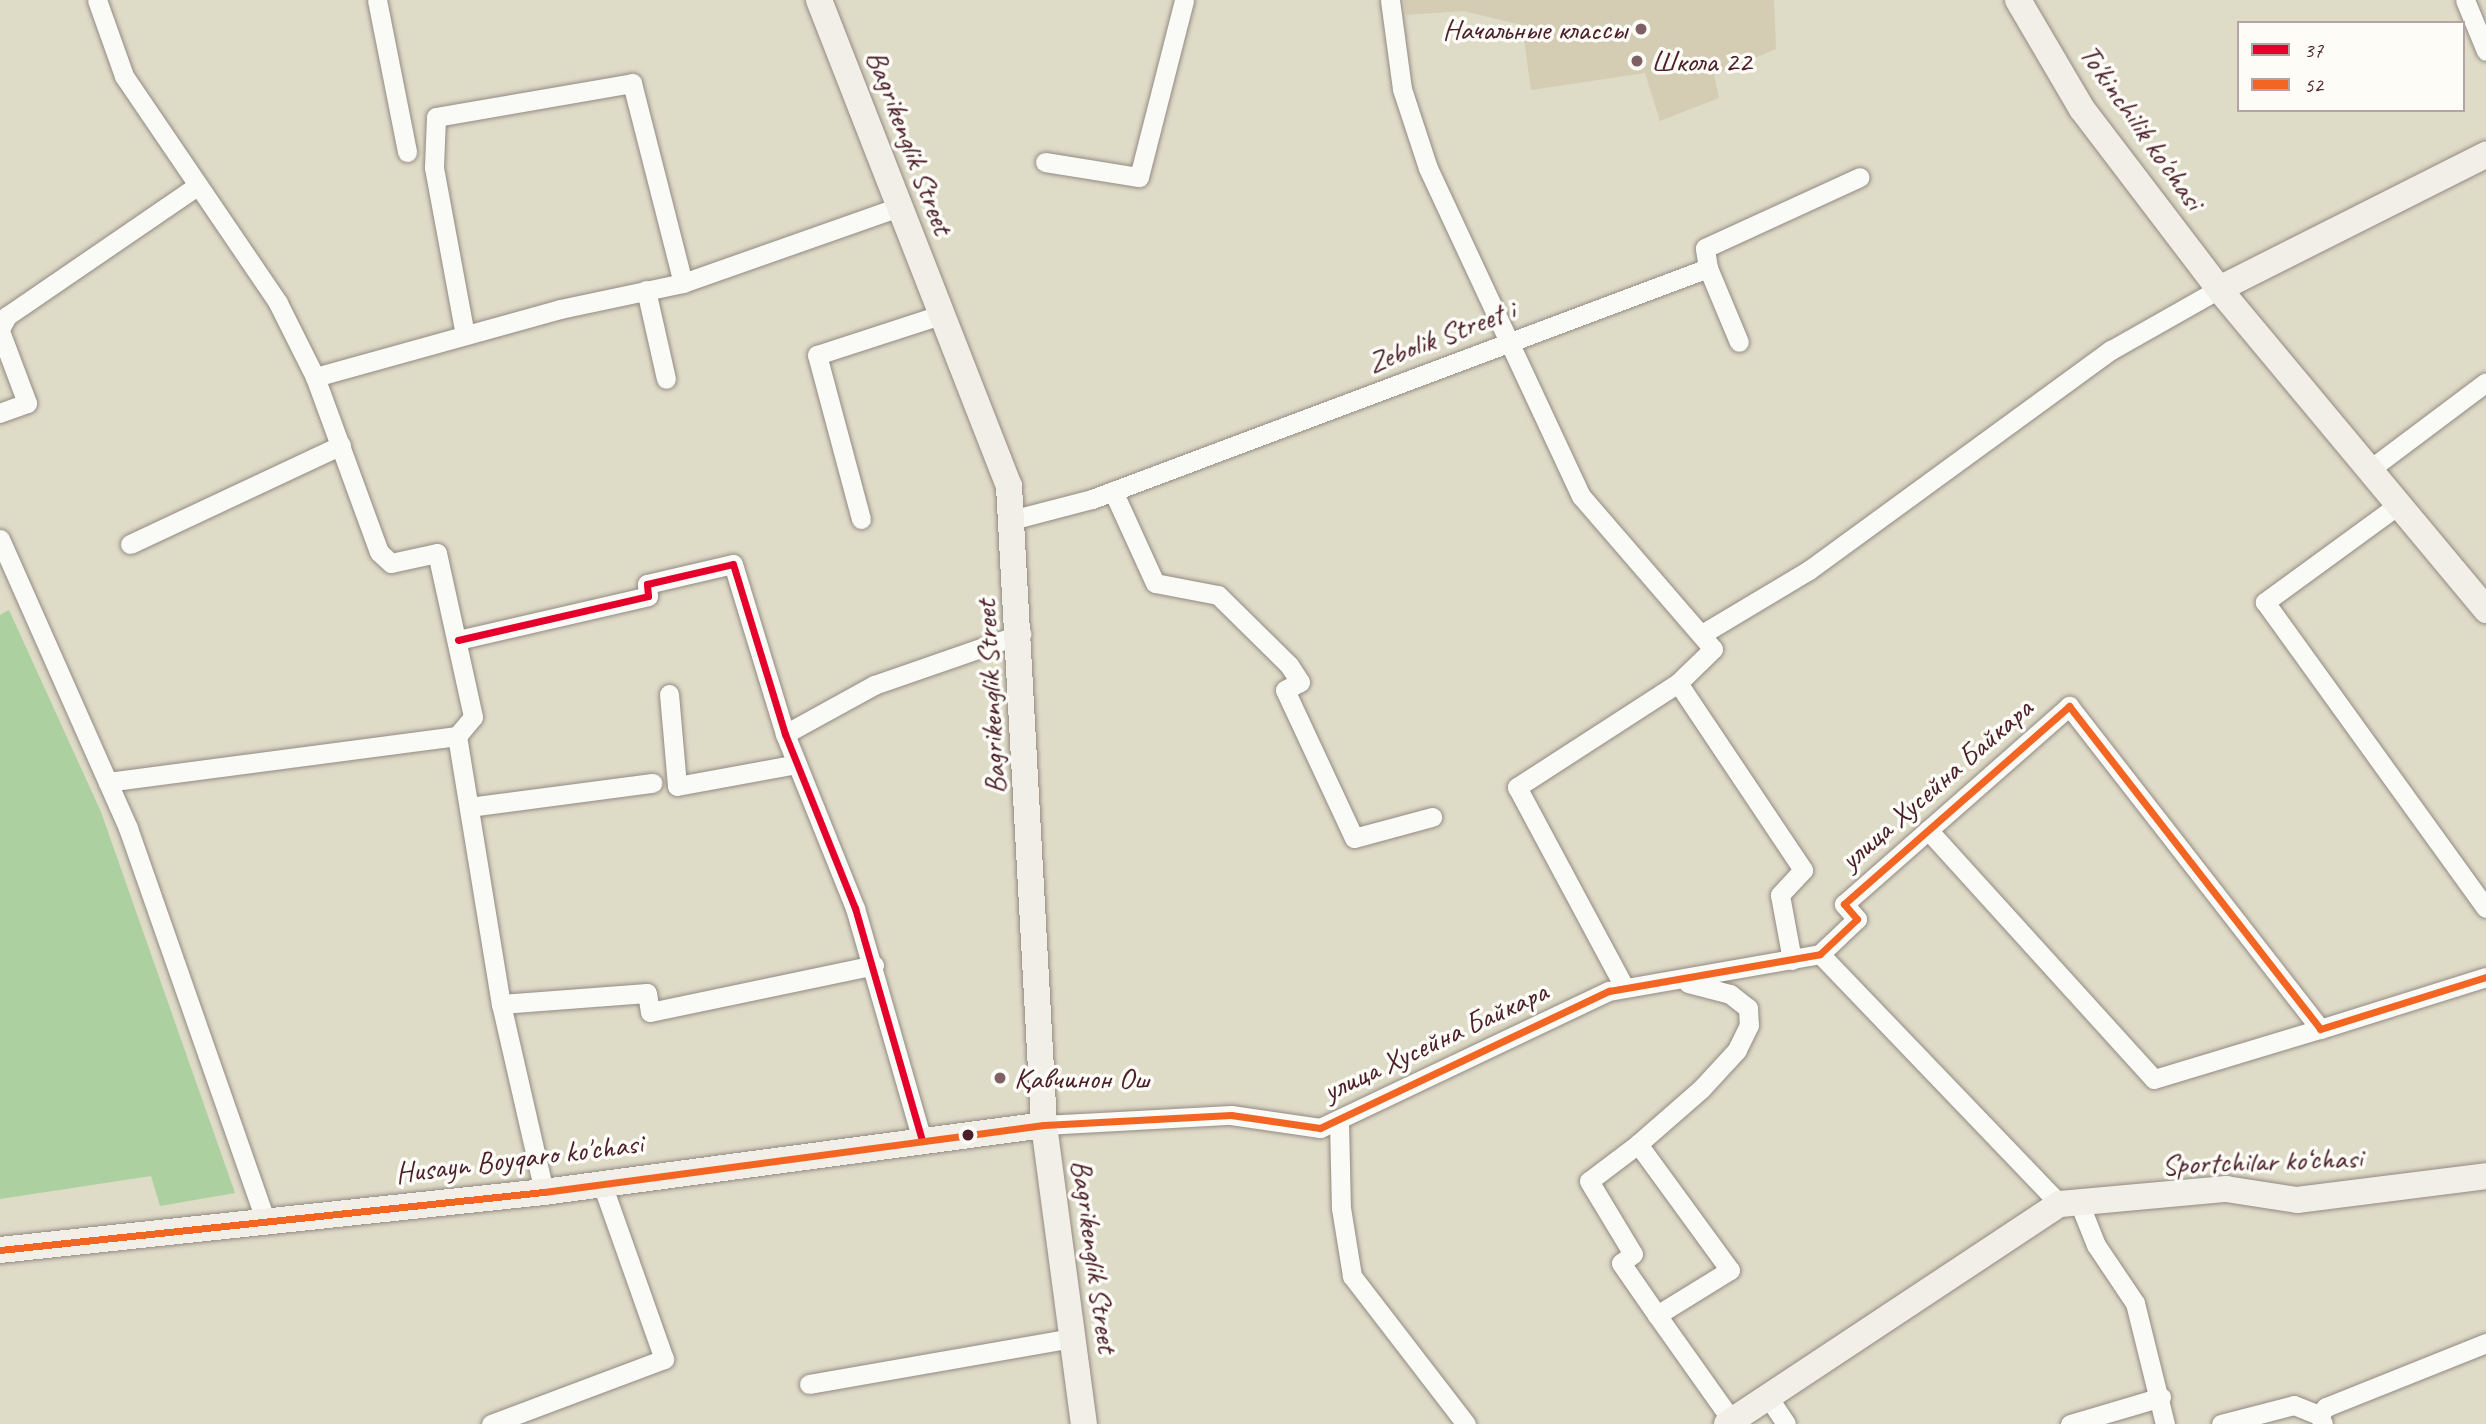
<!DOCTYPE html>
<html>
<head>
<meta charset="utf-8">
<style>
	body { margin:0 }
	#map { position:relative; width:2486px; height:1424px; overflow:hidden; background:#dedbc7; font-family:Caveat,sans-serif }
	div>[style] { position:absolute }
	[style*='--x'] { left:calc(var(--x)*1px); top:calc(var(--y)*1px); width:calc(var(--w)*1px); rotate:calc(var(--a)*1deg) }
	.built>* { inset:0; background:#d5ccb4 }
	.green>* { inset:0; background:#acd0a0 }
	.roads { filter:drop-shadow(0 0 2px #938a82) drop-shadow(0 0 2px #938a82) }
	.street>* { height:19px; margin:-9.5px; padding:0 9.5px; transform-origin:9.5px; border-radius:9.5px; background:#fafaf7 }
	.secondary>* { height:26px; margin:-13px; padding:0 13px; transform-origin:13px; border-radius:13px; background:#f2efe8 }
	.bus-1>* { height:7px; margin:-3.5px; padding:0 3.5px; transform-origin:3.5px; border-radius:3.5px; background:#e4002b }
	.bus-2>* { height:7px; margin:-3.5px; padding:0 3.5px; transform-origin:3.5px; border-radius:3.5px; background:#f26522 }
	.dots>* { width:19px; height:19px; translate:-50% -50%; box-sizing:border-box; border:4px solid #fdfcf7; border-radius:50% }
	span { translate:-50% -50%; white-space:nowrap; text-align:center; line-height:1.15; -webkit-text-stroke:7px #fdfcf7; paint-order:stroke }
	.poi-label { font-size:30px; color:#4a1f2b }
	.right { translate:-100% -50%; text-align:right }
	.left { translate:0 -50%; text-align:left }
	.street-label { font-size:30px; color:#4a1f2b }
	.legend { position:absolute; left:2237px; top:21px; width:228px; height:91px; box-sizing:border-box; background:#fdfcf7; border:2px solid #b5a4a5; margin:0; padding:9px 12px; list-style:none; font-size:21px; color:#4a1f2b }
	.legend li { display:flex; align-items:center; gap:14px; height:35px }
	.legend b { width:35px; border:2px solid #b5a4a5 }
</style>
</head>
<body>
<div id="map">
	<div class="built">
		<i style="clip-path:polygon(1404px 0,1774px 0,1776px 49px,1714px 75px,1719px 98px,1660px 121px,1645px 73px,1531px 90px,1522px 25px,1463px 11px,1406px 15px)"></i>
	</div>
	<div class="green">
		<i style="clip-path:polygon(9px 610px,101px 812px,235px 1193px,160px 1206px,151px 1176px,0 1199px,0 615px)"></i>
	</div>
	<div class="roads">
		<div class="street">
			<i style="--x:97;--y:0;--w:81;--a:70.4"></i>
			<i style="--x:124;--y:76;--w:274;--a:55.8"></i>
			<i style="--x:278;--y:303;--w:83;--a:63.4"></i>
			<i style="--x:315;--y:377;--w:186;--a:69.9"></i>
			<i style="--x:379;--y:552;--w:16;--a:43"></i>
			<i style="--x:391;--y:563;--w:47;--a:-12.3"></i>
			<i style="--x:437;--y:553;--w:168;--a:77.6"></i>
			<i style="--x:473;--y:717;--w:25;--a:130"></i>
			<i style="--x:457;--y:736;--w:352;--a:172.5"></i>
			<i style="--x:377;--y:0;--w:155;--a:78.8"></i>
			<i style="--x:1390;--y:0;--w:90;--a:82.3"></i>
			<i style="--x:1402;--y:89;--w:83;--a:71.8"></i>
			<i style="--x:1428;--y:168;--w:362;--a:65"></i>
			<i style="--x:1581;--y:496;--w:202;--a:49.2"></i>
			<i style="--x:1713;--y:649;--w:49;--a:135.8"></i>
			<i style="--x:1678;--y:683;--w:192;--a:147.1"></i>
			<i style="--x:1517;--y:787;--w:228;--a:61.8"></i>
			<i style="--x:2465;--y:0;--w:55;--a:67.6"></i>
			<i style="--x:1045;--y:162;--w:95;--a:9.1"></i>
			<i style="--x:1139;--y:177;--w:183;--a:-75.7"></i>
			<i style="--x:1708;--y:268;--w:80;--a:67.3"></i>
			<i style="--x:646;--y:290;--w:91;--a:77.3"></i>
			<i style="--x:0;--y:329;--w:15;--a:-62"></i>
			<i style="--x:7;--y:316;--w:230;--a:-34.4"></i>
			<i style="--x:0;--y:331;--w:77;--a:69.4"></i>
			<i style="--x:27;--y:403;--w:29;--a:160"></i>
			<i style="--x:465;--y:335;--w:171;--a:-100.5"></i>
			<i style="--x:434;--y:167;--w:50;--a:-87.7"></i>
			<i style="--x:436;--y:117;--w:199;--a:-9.8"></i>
			<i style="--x:632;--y:83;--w:206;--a:75.7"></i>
			<i style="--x:315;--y:377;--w:254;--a:-15.5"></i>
			<i style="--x:560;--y:309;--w:126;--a:-11.9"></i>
			<i style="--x:683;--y:283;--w:229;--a:-19.4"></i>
			<i style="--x:2369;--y:470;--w:146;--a:-36.9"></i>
			<i style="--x:1113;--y:491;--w:101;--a:65.5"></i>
			<i style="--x:1155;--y:583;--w:64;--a:10.8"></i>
			<i style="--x:1218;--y:595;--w:100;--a:44.6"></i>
			<i style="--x:1289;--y:665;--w:20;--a:57"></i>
			<i style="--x:1300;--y:682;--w:17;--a:152"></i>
			<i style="--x:1285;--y:690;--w:163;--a:65"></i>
			<i style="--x:1354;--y:838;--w:81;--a:-15.1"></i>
			<i style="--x:2398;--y:505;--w:165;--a:143.9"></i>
			<i style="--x:2265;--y:602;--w:377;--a:54.2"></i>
			<i style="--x:861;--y:519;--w:170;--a:-105"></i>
			<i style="--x:817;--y:355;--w:133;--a:-18"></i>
			<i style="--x:1015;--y:519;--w:80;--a:-14.6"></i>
			<i style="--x:1092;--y:499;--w:658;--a:-20.56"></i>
			<i style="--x:1708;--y:268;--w:20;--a:-99"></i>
			<i style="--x:1705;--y:248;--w:170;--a:-24.6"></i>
			<i style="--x:0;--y:539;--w:316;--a:66.1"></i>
			<i style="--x:128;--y:828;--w:414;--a:70.7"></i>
			<i style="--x:130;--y:544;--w:233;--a:-25.1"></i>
			<i style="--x:1702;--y:634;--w:125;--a:-30.9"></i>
			<i style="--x:1809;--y:570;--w:374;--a:-36.1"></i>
			<i style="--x:2111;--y:350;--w:124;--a:-29.5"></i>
			<i style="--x:458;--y:640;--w:195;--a:-13"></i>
			<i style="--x:648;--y:596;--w:12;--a:-95"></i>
			<i style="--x:647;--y:584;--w:88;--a:-13.1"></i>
			<i style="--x:733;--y:564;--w:178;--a:73"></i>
			<i style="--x:785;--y:734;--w:188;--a:68.1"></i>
			<i style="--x:855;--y:908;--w:241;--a:73.9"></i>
			<i style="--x:1678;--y:683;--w:225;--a:56.2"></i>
			<i style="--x:1803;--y:870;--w:34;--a:133"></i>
			<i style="--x:1780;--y:895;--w:66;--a:79.5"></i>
			<i style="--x:669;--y:694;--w:92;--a:85"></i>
			<i style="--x:677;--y:786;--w:122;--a:-10.4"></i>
			<i style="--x:785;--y:734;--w:102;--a:-28.8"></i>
			<i style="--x:874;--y:685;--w:156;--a:-19.1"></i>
			<i style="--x:457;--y:736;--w:272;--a:80.7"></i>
			<i style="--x:501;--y:1004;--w:193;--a:77.1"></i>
			<i style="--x:469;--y:807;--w:185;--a:-7.5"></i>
			<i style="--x:1928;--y:830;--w:336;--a:47.8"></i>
			<i style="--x:2154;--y:1079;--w:173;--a:-16.8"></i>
			<i style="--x:1820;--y:954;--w:347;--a:46.2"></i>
			<i style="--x:1688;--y:983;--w:43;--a:14.7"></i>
			<i style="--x:1730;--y:994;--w:23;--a:38"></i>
			<i style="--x:1748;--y:1008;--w:17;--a:87"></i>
			<i style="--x:1749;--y:1025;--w:28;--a:116"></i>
			<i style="--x:1737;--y:1050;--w:53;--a:132.7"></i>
			<i style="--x:1701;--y:1089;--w:84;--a:138.9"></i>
			<i style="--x:1638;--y:1144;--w:156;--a:53.9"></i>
			<i style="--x:1730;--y:1270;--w:86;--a:148.3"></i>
			<i style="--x:1657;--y:1315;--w:130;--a:54.7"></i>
			<i style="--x:501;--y:1004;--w:146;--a:-4.3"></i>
			<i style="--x:647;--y:993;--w:19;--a:81"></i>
			<i style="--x:650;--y:1012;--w:229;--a:-11.8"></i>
			<i style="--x:1339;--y:1122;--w:86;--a:88.7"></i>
			<i style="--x:1341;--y:1208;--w:69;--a:80.8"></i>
			<i style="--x:1352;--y:1276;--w:187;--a:52.4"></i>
			<i style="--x:1044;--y:1125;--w:187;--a:-3.1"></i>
			<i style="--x:1231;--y:1115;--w:90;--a:8.3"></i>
			<i style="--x:1320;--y:1128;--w:320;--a:-25.4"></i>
			<i style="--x:1609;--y:991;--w:214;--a:-9.9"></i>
			<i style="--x:1820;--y:954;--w:51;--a:-43.4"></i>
			<i style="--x:1857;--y:919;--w:20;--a:-131"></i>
			<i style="--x:1844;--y:904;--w:300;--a:-41.3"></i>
			<i style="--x:2069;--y:706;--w:409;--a:52.1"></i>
			<i style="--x:2320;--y:1029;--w:174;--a:-17.4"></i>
			<i style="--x:1638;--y:1144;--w:61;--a:142.9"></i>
			<i style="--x:1589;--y:1181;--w:85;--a:58.9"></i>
			<i style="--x:1633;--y:1254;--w:15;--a:143"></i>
			<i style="--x:1621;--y:1263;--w:63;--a:55.3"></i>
			<i style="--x:2080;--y:1205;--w:43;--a:68.2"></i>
			<i style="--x:2096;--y:1245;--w:70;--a:56.1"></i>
			<i style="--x:2135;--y:1303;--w:125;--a:76.1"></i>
			<i style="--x:809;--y:1384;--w:267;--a:-9.9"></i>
			<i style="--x:1768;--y:1397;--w:32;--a:56"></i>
			<i style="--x:491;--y:1424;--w:185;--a:-20.6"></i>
			<i style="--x:664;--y:1359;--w:186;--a:-109.5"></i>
			<i style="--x:2070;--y:1424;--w:95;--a:-16.5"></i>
			<i style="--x:2221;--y:1424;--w:75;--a:-14.6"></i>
			<i style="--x:2294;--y:1405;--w:27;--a:22"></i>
			<i style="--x:2323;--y:1424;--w:10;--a:-114"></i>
			<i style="--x:2319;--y:1415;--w:11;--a:-49"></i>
			<i style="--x:2326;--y:1407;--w:172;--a:-21.8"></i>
		</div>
		<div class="secondary">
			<i style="--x:819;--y:0;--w:522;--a:68.65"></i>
			<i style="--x:1009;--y:486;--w:640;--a:86.86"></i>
			<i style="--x:1044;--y:1125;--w:302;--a:82.4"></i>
			<i style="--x:2018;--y:0;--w:126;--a:59.6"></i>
			<i style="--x:2082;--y:109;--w:226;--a:52.7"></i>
			<i style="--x:2219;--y:289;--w:418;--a:50.2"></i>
			<i style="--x:2219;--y:289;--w:299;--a:-26.7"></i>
			<i style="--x:0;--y:1250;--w:547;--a:-6.09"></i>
			<i style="--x:544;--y:1192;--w:504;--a:-7.63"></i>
			<i style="--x:1727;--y:1424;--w:399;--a:-33.5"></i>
			<i style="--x:2060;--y:1204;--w:167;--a:-5.2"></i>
			<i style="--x:2226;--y:1189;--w:72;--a:8.8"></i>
			<i style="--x:2297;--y:1200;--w:191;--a:-7.2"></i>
		</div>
	</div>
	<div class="bus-1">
		<i style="--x:458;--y:640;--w:195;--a:-13"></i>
		<i style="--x:648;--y:596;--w:12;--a:-95"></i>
		<i style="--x:647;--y:584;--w:88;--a:-13.1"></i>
		<i style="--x:733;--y:564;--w:178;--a:73"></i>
		<i style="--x:785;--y:734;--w:188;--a:68.1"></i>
		<i style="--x:855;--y:908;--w:241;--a:73.9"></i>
	</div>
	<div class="bus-2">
		<i style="--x:0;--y:1250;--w:547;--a:-6.09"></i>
		<i style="--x:544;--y:1192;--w:504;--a:-7.63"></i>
		<i style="--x:1044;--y:1125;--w:187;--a:-3.1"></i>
		<i style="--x:1231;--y:1115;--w:90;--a:8.3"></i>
		<i style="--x:1320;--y:1128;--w:320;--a:-25.4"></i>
		<i style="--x:1609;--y:991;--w:214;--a:-9.9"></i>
		<i style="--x:1820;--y:954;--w:51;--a:-43.4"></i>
		<i style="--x:1857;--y:919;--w:20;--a:-131"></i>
		<i style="--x:1844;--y:904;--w:300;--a:-41.3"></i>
		<i style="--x:2069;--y:706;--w:409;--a:52.1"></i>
		<i style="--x:2320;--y:1029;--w:174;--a:-17.4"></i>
	</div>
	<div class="dots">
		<i style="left:1641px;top:29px;background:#7e6162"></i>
		<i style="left:1637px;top:61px;background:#7e6162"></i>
		<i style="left:1000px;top:1078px;background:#7e6162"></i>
		<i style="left:968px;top:1135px;background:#4a1f2b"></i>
	</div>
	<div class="poi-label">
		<span class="right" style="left:1627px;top:29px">Начальные классы</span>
		<span class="left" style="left:1651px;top:61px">Школа 22</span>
		<span class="left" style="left:1014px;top:1078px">Қавчинон Ош</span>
	</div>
	<div class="street-label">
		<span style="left:2142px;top:127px;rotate:55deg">To'kinchilik ko'chasi</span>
		<span style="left:910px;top:142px;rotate:69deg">Bagrikenglik Street</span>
		<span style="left:1441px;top:336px;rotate:-21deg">Zebolik Street i</span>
		<span style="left:990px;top:697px;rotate:-93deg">Bagrikenglik Street</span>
		<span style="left:1936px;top:784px;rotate:-41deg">улица Хусейна Байкара</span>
		<span style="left:1435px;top:1041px;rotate:-25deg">улица Хусейна Байкара</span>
		<span style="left:519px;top:1158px;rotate:-7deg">Husayn Boyqaro ko'chasi</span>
		<span style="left:2262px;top:1161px;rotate:-2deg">Sportchilar ko‘chasi</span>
		<span style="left:1095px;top:1256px;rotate:82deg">Bagrikenglik Street</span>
	</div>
	<ul class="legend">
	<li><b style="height:9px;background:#e4002b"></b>37</li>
	<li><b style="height:9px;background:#f26522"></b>52</li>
	</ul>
</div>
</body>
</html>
